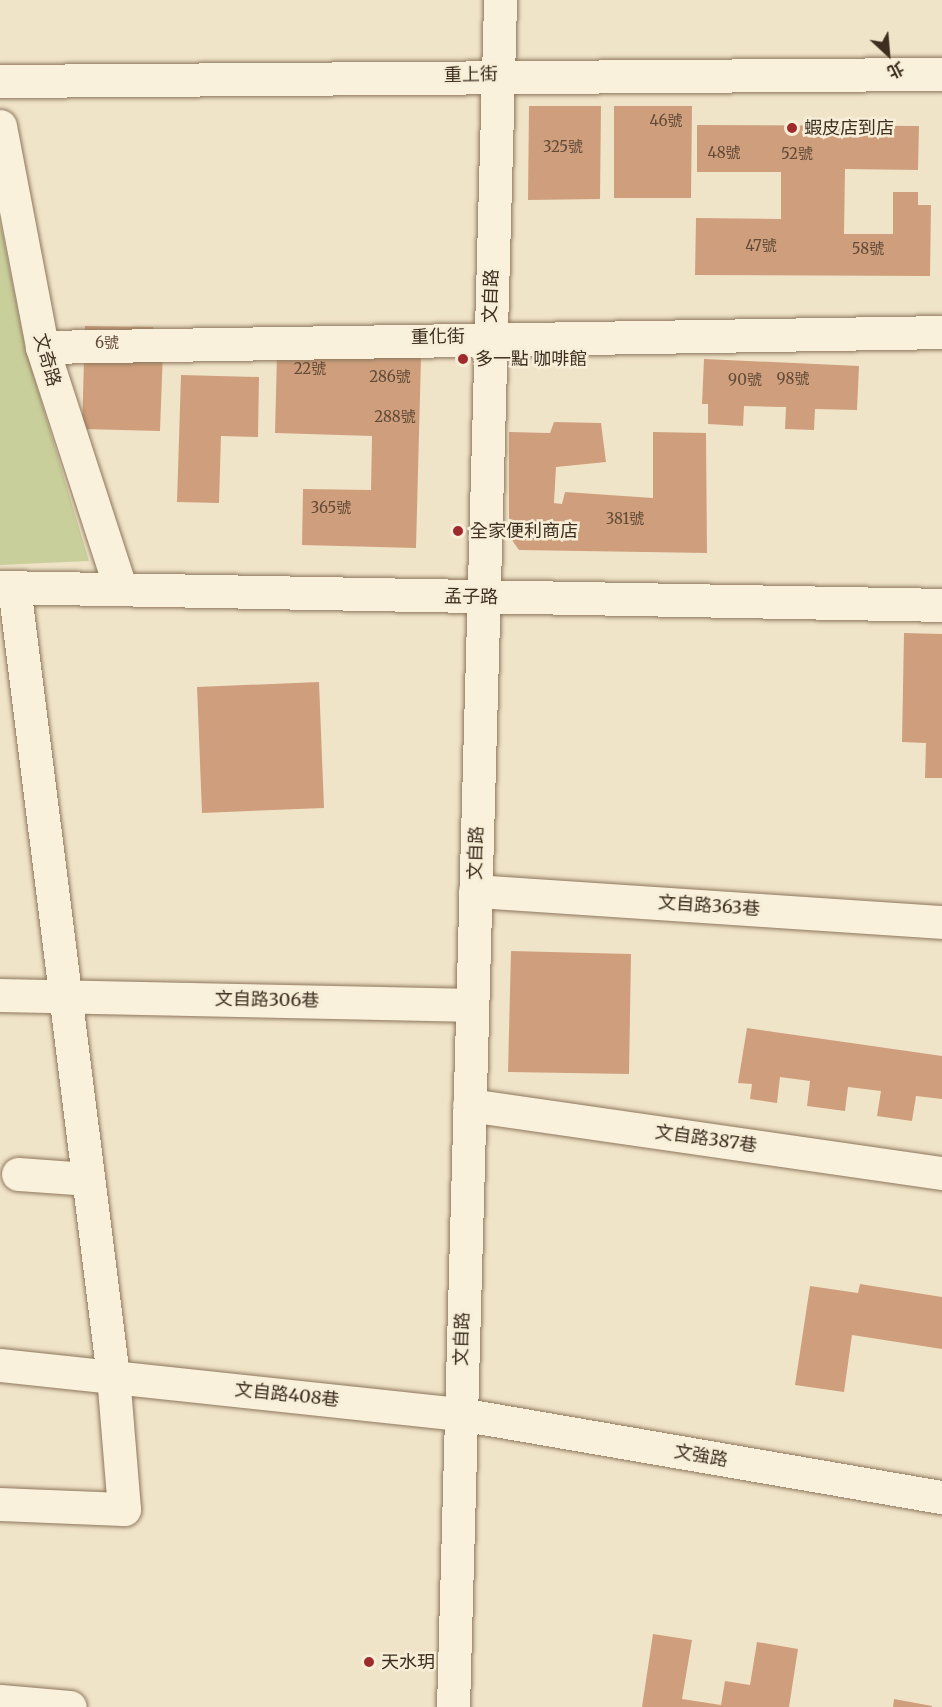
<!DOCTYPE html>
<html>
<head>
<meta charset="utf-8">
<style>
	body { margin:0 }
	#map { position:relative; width:942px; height:1707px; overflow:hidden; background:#f0e4c8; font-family:Merriweather,"Noto Sans TC",serif }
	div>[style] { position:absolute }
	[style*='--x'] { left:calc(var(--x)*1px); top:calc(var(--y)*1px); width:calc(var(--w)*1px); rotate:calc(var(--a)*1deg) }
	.green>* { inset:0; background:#c9cf9b }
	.building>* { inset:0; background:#cf9f7d }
	.roads { filter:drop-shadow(0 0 2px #8d765c) drop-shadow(0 0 2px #8d765c) }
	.minor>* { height:33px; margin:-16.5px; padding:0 16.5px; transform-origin:16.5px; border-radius:16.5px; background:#faf1dc }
	.dots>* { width:16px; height:16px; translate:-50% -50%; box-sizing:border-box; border:3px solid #f7eed8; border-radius:50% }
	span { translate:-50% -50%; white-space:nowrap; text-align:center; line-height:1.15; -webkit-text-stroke:5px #f7eed8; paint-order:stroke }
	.number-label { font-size:15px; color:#624a37 }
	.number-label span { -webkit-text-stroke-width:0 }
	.street-label { font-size:18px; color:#3d2e20 }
	.poi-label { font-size:18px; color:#3d2e20 }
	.left { translate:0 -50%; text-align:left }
	.north { position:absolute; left:858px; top:24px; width:60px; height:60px; -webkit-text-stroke:4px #f7eed8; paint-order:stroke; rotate:154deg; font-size:16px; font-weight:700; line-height:24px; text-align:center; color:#3d2e20 }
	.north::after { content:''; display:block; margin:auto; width:21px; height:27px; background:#3d2e20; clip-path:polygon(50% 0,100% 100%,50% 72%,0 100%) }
</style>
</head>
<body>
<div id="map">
	<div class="green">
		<i style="clip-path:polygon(0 221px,25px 347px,89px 561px,0 565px)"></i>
	</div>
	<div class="building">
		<i style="clip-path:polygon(529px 106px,601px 106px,600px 199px,528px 200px)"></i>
		<i style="clip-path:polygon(614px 106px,692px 106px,691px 198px,614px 198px)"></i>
		<i style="clip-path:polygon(697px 125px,919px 126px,918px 170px,845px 169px,844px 234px,893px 234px,893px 192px,918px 192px,918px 205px,931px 205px,930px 276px,695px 275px,696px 218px,781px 219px,781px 172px,697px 172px)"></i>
		<i style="clip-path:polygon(85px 326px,153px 327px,153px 350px,163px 351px,160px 431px,82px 429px)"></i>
		<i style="clip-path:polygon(277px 354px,421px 358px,416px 548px,302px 545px,303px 489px,371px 490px,372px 436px,275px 433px)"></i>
		<i style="clip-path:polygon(704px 359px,859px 366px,857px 410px,815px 409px,814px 430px,785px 429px,786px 407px,779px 407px,744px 406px,743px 426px,708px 424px,708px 404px,702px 404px)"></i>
		<i style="clip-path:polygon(181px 375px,259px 377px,258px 437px,221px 436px,219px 503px,177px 502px)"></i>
		<i style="clip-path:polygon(554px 422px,601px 423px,606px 462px,556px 467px,554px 503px,562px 504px,565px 492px,653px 498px,653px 432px,706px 433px,707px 553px,519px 550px,509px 536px,509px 432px,550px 433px)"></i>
		<i style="clip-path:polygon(904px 633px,942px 634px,942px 778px,925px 778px,926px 743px,902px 742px)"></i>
		<i style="clip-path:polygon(319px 682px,324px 808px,202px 813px,197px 687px)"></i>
		<i style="clip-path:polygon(511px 951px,631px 954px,629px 1074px,508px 1072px)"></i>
		<i style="clip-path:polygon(747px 1028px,942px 1056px,942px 1099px,916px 1096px,912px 1121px,877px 1116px,881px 1091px,848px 1087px,845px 1111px,807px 1106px,810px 1081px,780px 1077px,777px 1103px,750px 1099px,752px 1084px,738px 1083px)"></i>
		<i style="clip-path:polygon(860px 1284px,942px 1297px,942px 1349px,852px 1335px,844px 1392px,795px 1385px,810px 1286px,858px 1293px)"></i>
		<i style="clip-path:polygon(653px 1634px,692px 1640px,682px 1699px,721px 1705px,725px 1681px,750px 1685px,757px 1642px,798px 1649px,789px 1707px,642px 1707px)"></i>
		<i style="clip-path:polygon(894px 1699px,932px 1706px,932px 1707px,893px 1707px)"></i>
	</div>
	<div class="roads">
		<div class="minor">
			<i style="--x:0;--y:81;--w:942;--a:-0.43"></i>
			<i style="--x:0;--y:126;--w:225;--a:79.2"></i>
			<i style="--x:42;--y:347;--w:252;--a:72"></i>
			<i style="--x:42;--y:347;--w:900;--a:-0.95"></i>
			<i style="--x:0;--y:587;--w:942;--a:1.09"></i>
			<i style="--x:475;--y:891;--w:468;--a:3.8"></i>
			<i style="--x:0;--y:995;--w:472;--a:1.2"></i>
			<i style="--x:469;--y:1105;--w:478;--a:8.2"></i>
			<i style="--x:18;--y:1174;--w:69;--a:4.1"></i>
			<i style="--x:0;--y:1365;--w:463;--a:6.1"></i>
			<i style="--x:460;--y:1414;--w:489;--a:9.8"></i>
			<i style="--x:0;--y:1504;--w:124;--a:2.3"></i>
			<i style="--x:124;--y:1509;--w:133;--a:-94.7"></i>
			<i style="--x:113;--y:1376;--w:795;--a:-97.15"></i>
			<i style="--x:0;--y:1701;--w:70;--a:4.9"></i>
			<i style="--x:453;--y:1707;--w:1708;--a:-88.42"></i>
		</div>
	</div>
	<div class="dots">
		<i style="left:792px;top:128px;background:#9e2a2b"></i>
		<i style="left:463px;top:359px;background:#9e2a2b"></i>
		<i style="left:458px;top:531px;background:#9e2a2b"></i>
		<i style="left:369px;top:1662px;background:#9e2a2b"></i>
	</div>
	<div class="number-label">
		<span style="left:666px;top:121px">46號</span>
		<span style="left:563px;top:147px">325號</span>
		<span style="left:724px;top:153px">48號</span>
		<span style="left:797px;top:154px">52號</span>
		<span style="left:761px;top:246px">47號</span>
		<span style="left:868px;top:249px">58號</span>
		<span style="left:107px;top:343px">6號</span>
		<span style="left:310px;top:369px">22號</span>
		<span style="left:390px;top:377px">286號</span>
		<span style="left:793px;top:379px">98號</span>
		<span style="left:745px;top:380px">90號</span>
		<span style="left:395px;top:417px">288號</span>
		<span style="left:331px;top:508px">365號</span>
		<span style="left:625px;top:519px">381號</span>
	</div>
	<div class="street-label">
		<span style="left:471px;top:75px;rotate:-1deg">重上街</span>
		<span style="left:491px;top:296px;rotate:-88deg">文自路</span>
		<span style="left:438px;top:337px;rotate:-1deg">重化街</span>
		<span style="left:47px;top:360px;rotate:74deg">文奇路</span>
		<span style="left:471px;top:597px;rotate:1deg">孟子路</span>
		<span style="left:476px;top:853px;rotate:-88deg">文自路</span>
		<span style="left:709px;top:906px;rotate:4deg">文自路363巷</span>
		<span style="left:267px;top:1000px;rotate:1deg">文自路306巷</span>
		<span style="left:706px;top:1139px;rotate:8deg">文自路387巷</span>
		<span style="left:462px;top:1339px;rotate:-88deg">文自路</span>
		<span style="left:287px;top:1395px;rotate:6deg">文自路408巷</span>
		<span style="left:701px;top:1456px;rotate:10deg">文強路</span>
	</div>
	<div class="poi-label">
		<span class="left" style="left:804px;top:128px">蝦皮店到店</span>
		<span class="left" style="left:475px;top:359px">多一點 咖啡館</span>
		<span class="left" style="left:470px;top:531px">全家便利商店</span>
		<span class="left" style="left:381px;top:1662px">天水玥</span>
	</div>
	<div class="north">北</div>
</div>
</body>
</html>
